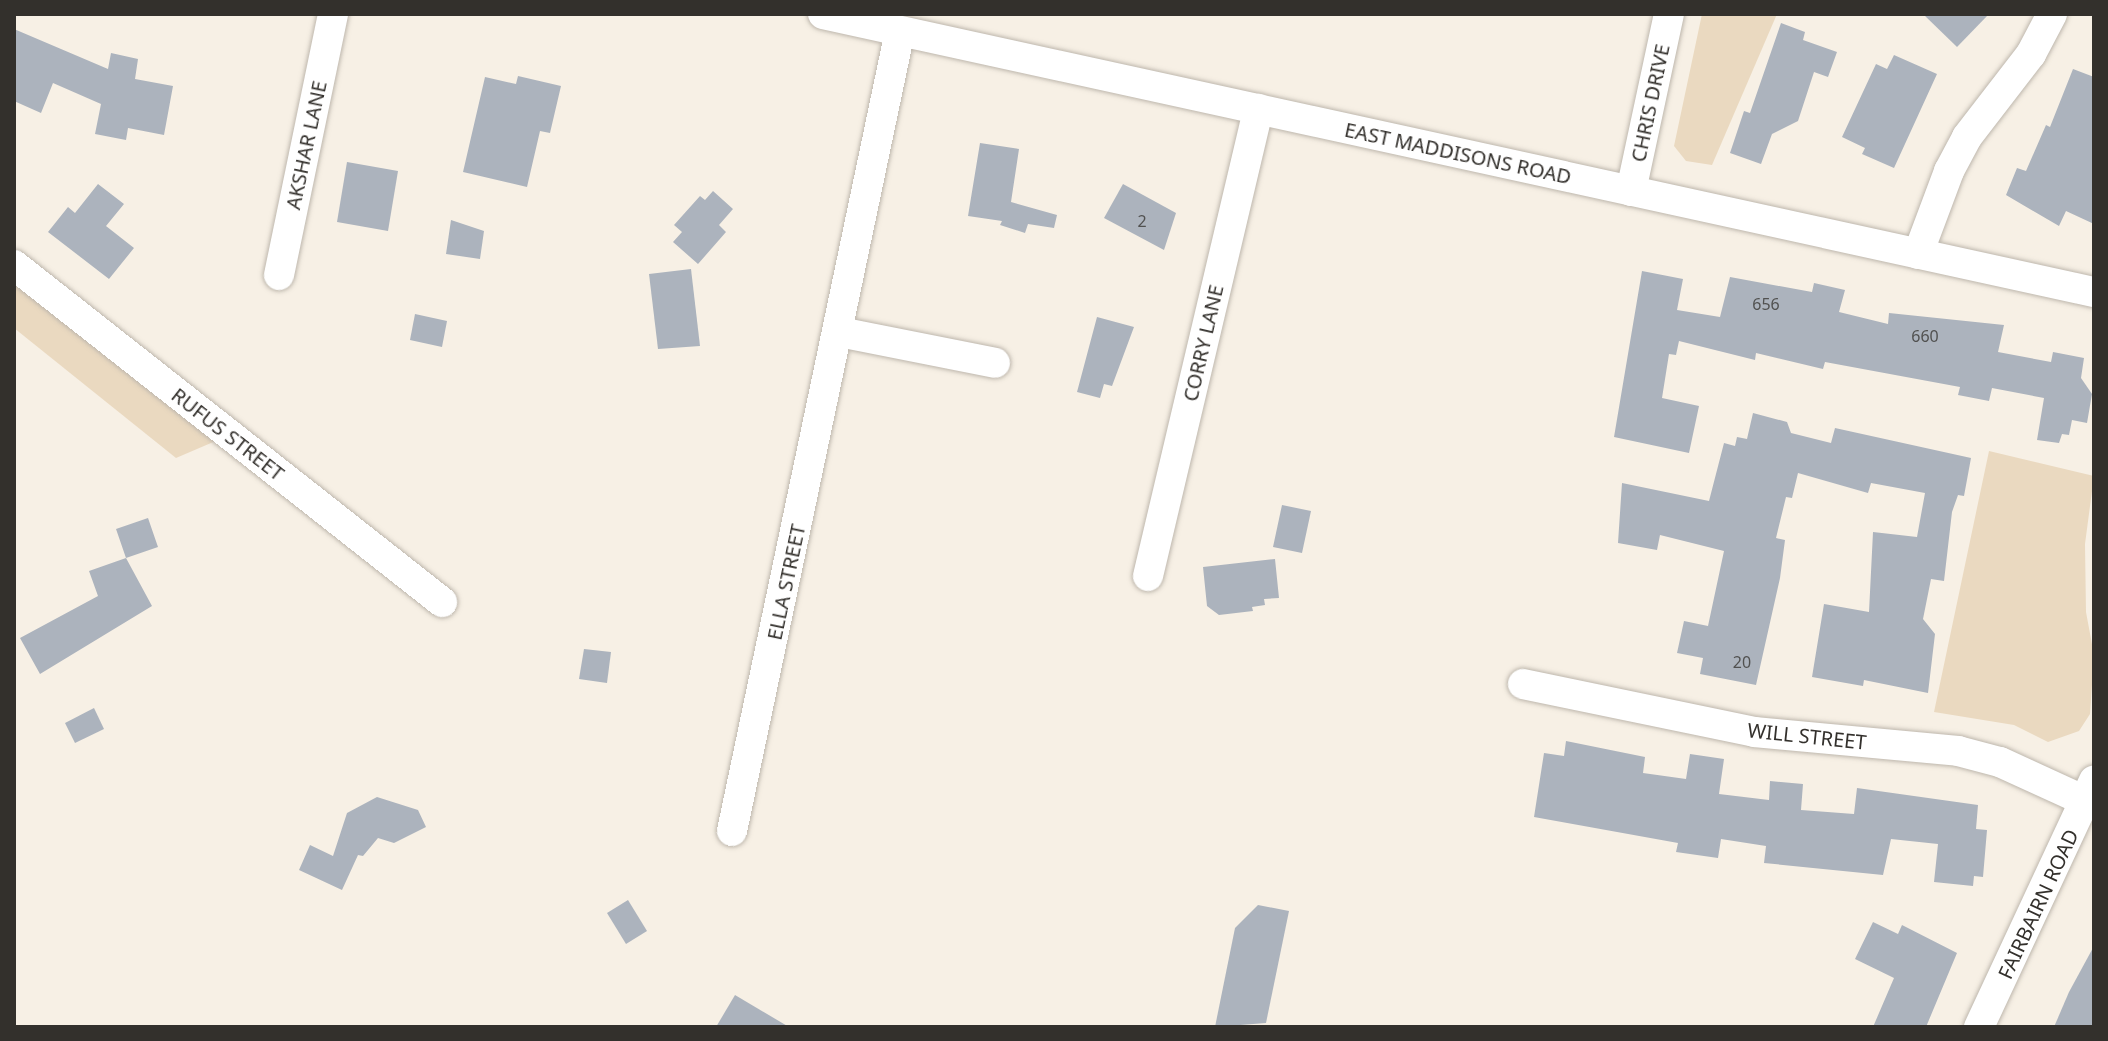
<!DOCTYPE html>
<html>
<head>
<meta charset="utf-8">
<style>
	body { margin:0 }
	#map { position:relative; width:2108px; height:1041px; overflow:hidden; background:#f7f0e5; font-family:"Noto Sans",sans-serif }
	div>[style] { position:absolute }
	[style*='--x'] { left:calc(var(--x)*1px); top:calc(var(--y)*1px); width:calc(var(--w)*1px); rotate:calc(var(--a)*1deg) }
	.green>* { inset:0; background:#ead9c0 }
	.building>* { inset:0; background:#acb3bd }
	.roads { filter:drop-shadow(0 0 2px #beb7ad) drop-shadow(0 0 2px #beb7ad) }
	.minor>* { height:30px; margin:-15px; padding:0 15px; transform-origin:15px; border-radius:15px; background:#fff }
	span { translate:-50% -50%; white-space:nowrap; text-align:center; line-height:1.15; -webkit-text-stroke:6px #fff; paint-order:stroke }
	.number-label { font-size:16px; color:#515150 }
	.number-label span { -webkit-text-stroke-width:0 }
	.street-label { font-size:20px; color:#33302c }
	.frame { position:absolute; inset:0; border:16px solid #33302c; pointer-events:none }
</style>
</head>
<body>
<div id="map">
	<div class="green">
		<i style="clip-path:polygon(1702px 14px,1777px 14px,1712px 165px,1686px 161px,1674px 146px)"></i>
		<i style="clip-path:polygon(14px 279px,218px 440px,176px 458px,14px 328px)"></i>
		<i style="clip-path:polygon(1989px 451px,2094px 476px,2085px 544px,2086px 612px,2094px 655px,2090px 714px,2079px 731px,2048px 742px,2014px 725px,1934px 712px)"></i>
	</div>
	<div class="building">
		<i style="clip-path:polygon(1923px 14px,1989px 14px,1957px 47px)"></i>
		<i style="clip-path:polygon(1781px 23px,1805px 32px,1803px 40px,1837px 52px,1828px 77px,1814px 72px,1798px 121px,1772px 134px,1761px 164px,1730px 153px,1744px 111px,1750px 113px)"></i>
		<i style="clip-path:polygon(14px 29px,108px 69px,111px 53px,138px 59px,135px 79px,173px 86px,164px 135px,128px 128px,126px 140px,95px 134px,101px 104px,53px 83px,41px 113px,14px 101px)"></i>
		<i style="clip-path:polygon(1894px 55px,1937px 74px,1894px 168px,1862px 154px,1865px 148px,1842px 137px,1876px 64px,1887px 69px)"></i>
		<i style="clip-path:polygon(2073px 69px,2094px 77px,2094px 224px,2066px 211px,2059px 226px,2006px 195px,2017px 168px,2026px 171px,2046px 125px,2050px 127px)"></i>
		<i style="clip-path:polygon(518px 76px,561px 86px,550px 133px,540px 131px,527px 187px,463px 172px,485px 77px,516px 84px)"></i>
		<i style="clip-path:polygon(980px 143px,1019px 149px,1011px 202px,1057px 215px,1054px 228px,1028px 224px,1025px 233px,1000px 225px,1002px 221px,968px 216px)"></i>
		<i style="clip-path:polygon(347px 162px,398px 171px,388px 231px,337px 222px)"></i>
		<i style="clip-path:polygon(98px 184px,124px 204px,106px 226px,134px 248px,109px 279px,48px 232px,68px 207px,75px 213px)"></i>
		<i style="clip-path:polygon(1123px 184px,1176px 213px,1164px 250px,1104px 218px)"></i>
		<i style="clip-path:polygon(713px 191px,733px 209px,719px 225px,726px 232px,698px 264px,673px 242px,682px 232px,674px 225px,700px 196px,705px 200px)"></i>
		<i style="clip-path:polygon(451px 220px,484px 231px,480px 259px,446px 254px)"></i>
		<i style="clip-path:polygon(691px 269px,700px 346px,658px 349px,649px 274px)"></i>
		<i style="clip-path:polygon(1642px 271px,1683px 279px,1677px 310px,1720px 317px,1730px 277px,1812px 292px,1814px 283px,1845px 290px,1839px 312px,1888px 324px,1889px 313px,2004px 325px,1998px 352px,2051px 362px,2053px 352px,2084px 358px,2081px 378px,2092px 394px,2087px 423px,2072px 420px,2069px 435px,2062px 434px,2059px 443px,2037px 440px,2044px 398px,1992px 388px,1989px 401px,1958px 395px,1960px 387px,1825px 362px,1823px 369px,1756px 353px,1755px 360px,1679px 341px,1676px 355px,1669px 354px,1662px 398px,1699px 406px,1689px 453px,1614px 437px)"></i>
		<i style="clip-path:polygon(415px 314px,447px 321px,442px 347px,410px 340px)"></i>
		<i style="clip-path:polygon(1097px 317px,1134px 327px,1112px 386px,1104px 384px,1100px 398px,1077px 392px)"></i>
		<i style="clip-path:polygon(1753px 413px,1787px 422px,1791px 433px,1831px 443px,1835px 428px,1971px 458px,1964px 496px,1958px 495px,1952px 512px,1944px 581px,1931px 579px,1923px 619px,1935px 634px,1928px 693px,1864px 680px,1863px 686px,1812px 677px,1824px 604px,1869px 612px,1873px 532px,1917px 537px,1925px 493px,1871px 483px,1868px 493px,1798px 473px,1792px 498px,1786px 497px,1776px 538px,1785px 540px,1780px 578px,1756px 685px,1700px 674px,1703px 658px,1677px 653px,1684px 621px,1708px 626px,1724px 551px,1660px 535px,1657px 550px,1618px 543px,1622px 483px,1709px 501px,1724px 443px,1735px 446px,1737px 437px,1747px 439px)"></i>
		<i style="clip-path:polygon(1282px 505px,1311px 511px,1302px 553px,1273px 547px)"></i>
		<i style="clip-path:polygon(148px 518px,158px 547px,126px 558px,152px 606px,40px 674px,20px 638px,98px 596px,89px 571px,126px 558px,116px 529px)"></i>
		<i style="clip-path:polygon(1275px 559px,1279px 598px,1264px 599px,1265px 605px,1252px 607px,1253px 611px,1219px 615px,1207px 606px,1203px 567px)"></i>
		<i style="clip-path:polygon(584px 649px,611px 652px,607px 683px,579px 679px)"></i>
		<i style="clip-path:polygon(94px 708px,104px 729px,75px 743px,65px 723px)"></i>
		<i style="clip-path:polygon(1566px 741px,1645px 757px,1643px 773px,1686px 779px,1690px 754px,1724px 759px,1719px 794px,1769px 800px,1770px 781px,1803px 784px,1801px 810px,1854px 814px,1857px 788px,1978px 805px,1976px 829px,1987px 830px,1983px 877px,1974px 876px,1973px 886px,1934px 882px,1938px 844px,1891px 839px,1883px 875px,1764px 863px,1766px 846px,1721px 839px,1718px 858px,1676px 852px,1678px 843px,1534px 817px,1544px 753px,1564px 756px)"></i>
		<i style="clip-path:polygon(377px 797px,418px 810px,426px 827px,394px 843px,378px 838px,363px 856px,358px 855px,342px 890px,299px 870px,310px 845px,333px 856px,347px 813px)"></i>
		<i style="clip-path:polygon(628px 900px,647px 931px,626px 944px,607px 913px)"></i>
		<i style="clip-path:polygon(1258px 905px,1289px 911px,1266px 1023px,1215px 1027px,1235px 928px)"></i>
		<i style="clip-path:polygon(1873px 922px,1898px 934px,1902px 925px,1957px 953px,1926px 1027px,1873px 1027px,1894px 978px,1855px 959px)"></i>
		<i style="clip-path:polygon(2094px 946px,2094px 1027px,2054px 1027px,2069px 992px)"></i>
		<i style="clip-path:polygon(735px 995px,789px 1027px,716px 1027px)"></i>
	</div>
	<div class="roads">
		<div class="minor">
			<i style="--x:823;--y:14;--w:1301;--a:12.34"></i>
			<i style="--x:1631;--y:191;--w:181;--a:-77.9"></i>
			<i style="--x:1918;--y:254;--w:89;--a:-69.5"></i>
			<i style="--x:1949;--y:171;--w:38;--a:-62"></i>
			<i style="--x:1967;--y:137;--w:105;--a:-52.4"></i>
			<i style="--x:2031;--y:54;--w:45;--a:-62.3"></i>
			<i style="--x:14;--y:265;--w:545;--a:38.22"></i>
			<i style="--x:279;--y:275;--w:267;--a:-78.3"></i>
			<i style="--x:839;--y:332;--w:159;--a:11.2"></i>
			<i style="--x:1148;--y:576;--w:480;--a:-76.7"></i>
			<i style="--x:1523;--y:684;--w:236;--a:11.7"></i>
			<i style="--x:1754;--y:732;--w:205;--a:5.3"></i>
			<i style="--x:1958;--y:751;--w:43;--a:14.7"></i>
			<i style="--x:2000;--y:762;--w:94;--a:24.6"></i>
			<i style="--x:732;--y:831;--w:817;--a:-78.14"></i>
			<i style="--x:1979;--y:1027;--w:272;--a:-65"></i>
		</div>
	</div>
	<div class="number-label">
		<span style="left:1142px;top:221px">2</span>
		<span style="left:1766px;top:304px">656</span>
		<span style="left:1925px;top:336px">660</span>
		<span style="left:1742px;top:662px">20</span>
	</div>
	<div class="street-label">
		<span style="left:1650px;top:103px;rotate:-78deg">CHRIS DRIVE</span>
		<span style="left:306px;top:145px;rotate:-78deg">AKSHAR LANE</span>
		<span style="left:1458px;top:153px;rotate:12deg">EAST MADDISONS ROAD</span>
		<span style="left:1203px;top:343px;rotate:-77deg">CORRY LANE</span>
		<span style="left:228px;top:434px;rotate:38deg">RUFUS STREET</span>
		<span style="left:786px;top:582px;rotate:-78deg">ELLA STREET</span>
		<span style="left:1807px;top:736px;rotate:6deg">WILL STREET</span>
		<span style="left:2038px;top:904px;rotate:-65deg">FAIRBAIRN ROAD</span>
	</div>
	<div class="frame"></div>
</div>
</body>
</html>
